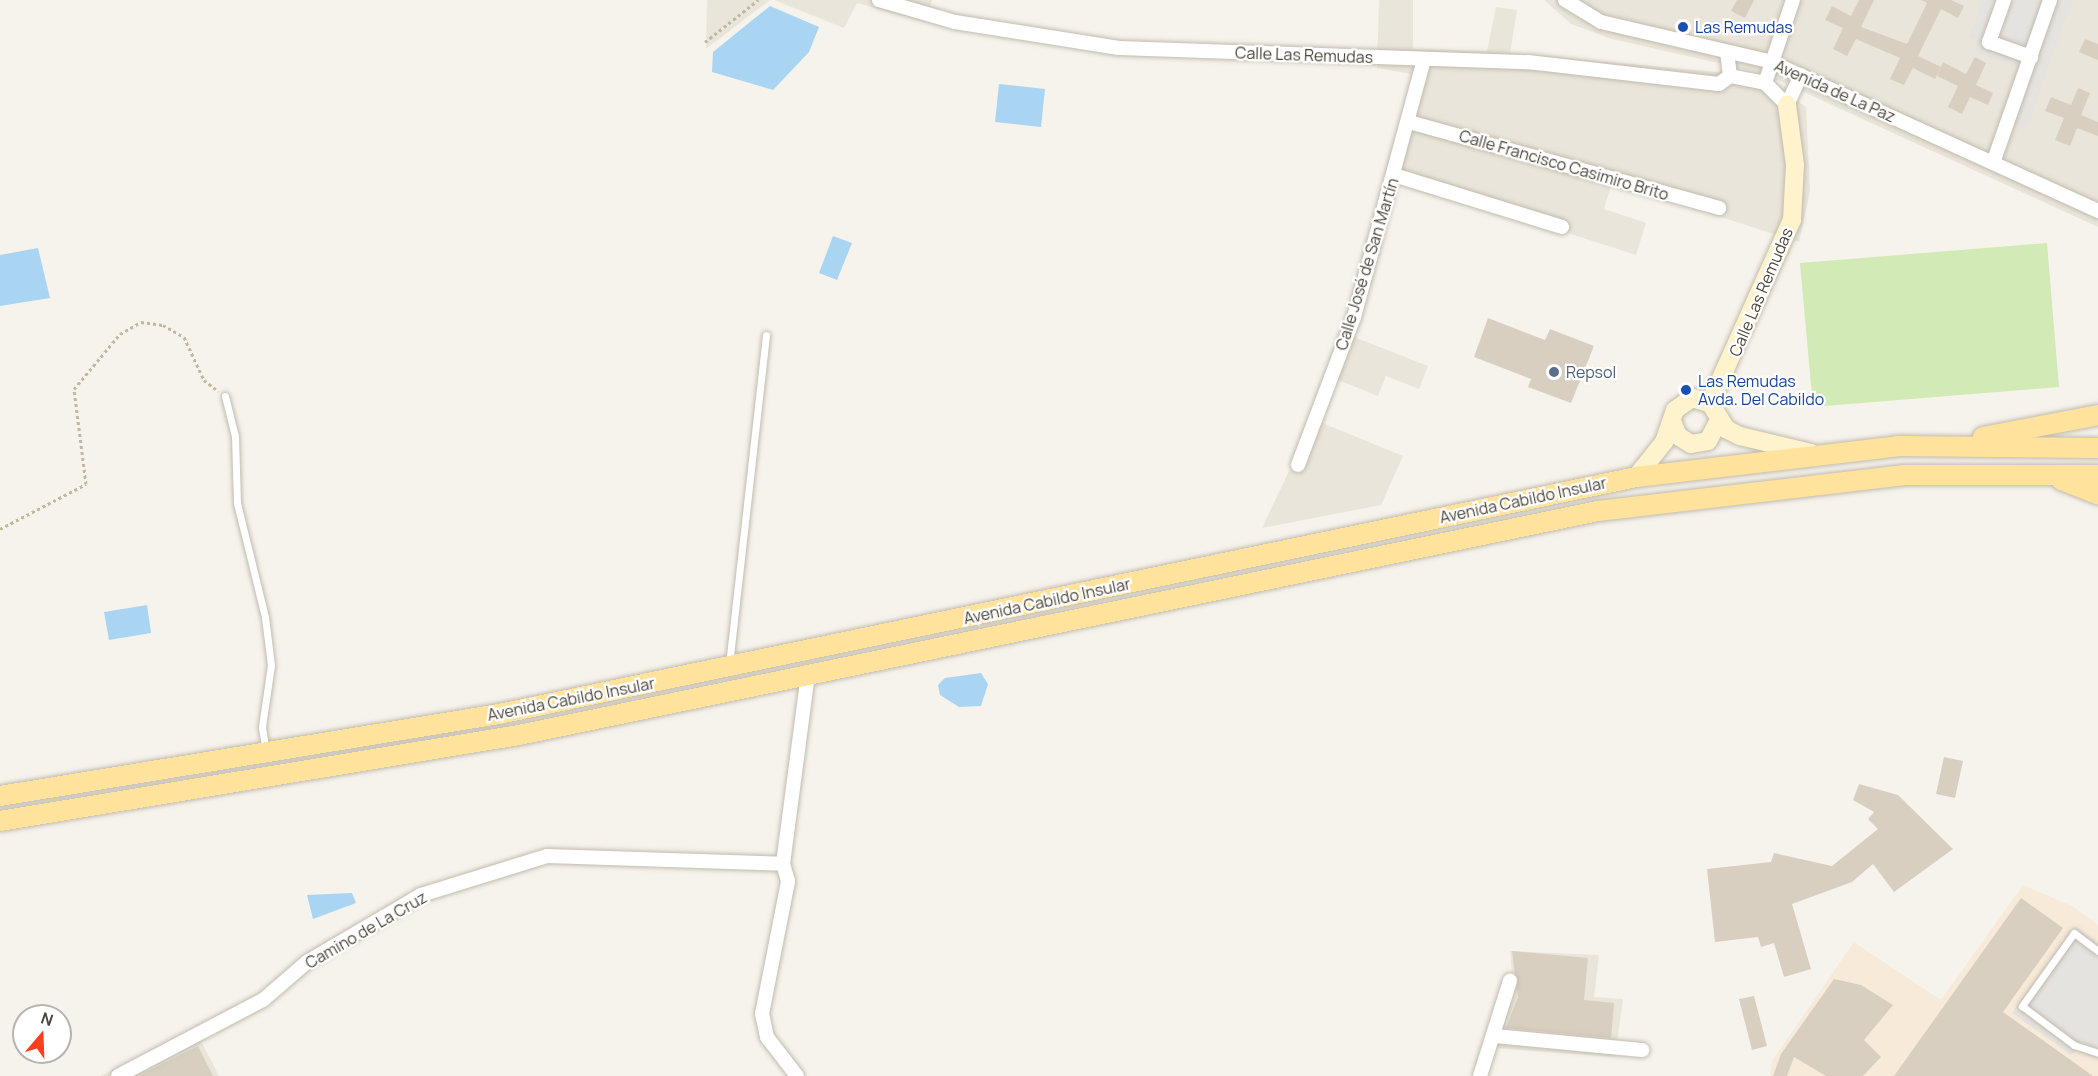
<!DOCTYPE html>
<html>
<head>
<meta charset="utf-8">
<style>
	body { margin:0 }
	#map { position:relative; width:2098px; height:1076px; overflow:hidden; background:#f6f3ec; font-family:Manrope,sans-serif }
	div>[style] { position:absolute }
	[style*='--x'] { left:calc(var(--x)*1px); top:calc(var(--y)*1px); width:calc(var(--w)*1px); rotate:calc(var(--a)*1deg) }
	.residential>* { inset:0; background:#eae5da }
	.commercial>* { inset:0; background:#f7ead8 }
	.green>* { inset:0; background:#d2eab5 }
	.parking>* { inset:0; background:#e5e3e0 }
	.water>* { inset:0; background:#a9d4f2 }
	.building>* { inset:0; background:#d8cfc1 }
	.path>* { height:3px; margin-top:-1.5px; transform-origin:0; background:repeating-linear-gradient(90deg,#c4b79f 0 3px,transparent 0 6px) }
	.roads { filter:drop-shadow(0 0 2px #c2bbae) drop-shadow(0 0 2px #c2bbae) }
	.lane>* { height:7px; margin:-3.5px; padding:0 3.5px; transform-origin:3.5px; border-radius:3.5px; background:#fff }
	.street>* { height:14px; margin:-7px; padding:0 7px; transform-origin:7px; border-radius:7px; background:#fff }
	.secondary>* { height:18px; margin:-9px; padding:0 9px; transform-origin:9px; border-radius:9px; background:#fff3cd }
	.primary>* { height:20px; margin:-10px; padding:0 10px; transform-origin:10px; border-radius:10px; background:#ffe39c }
	.dots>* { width:16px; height:16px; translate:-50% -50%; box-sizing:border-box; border:3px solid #fff; border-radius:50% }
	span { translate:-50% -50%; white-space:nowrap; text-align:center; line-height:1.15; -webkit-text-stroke:4.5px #fff; paint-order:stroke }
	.transit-label { font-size:16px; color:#164399 }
	.left { translate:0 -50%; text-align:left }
	.street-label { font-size:16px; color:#4b4439 }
	.service-label { font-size:16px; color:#4e5e75 }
	.north { position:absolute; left:12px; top:1004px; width:60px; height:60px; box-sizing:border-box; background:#fff; border:2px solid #b7b4b0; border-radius:50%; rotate:19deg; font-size:16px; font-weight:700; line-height:24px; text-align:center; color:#4b4439 }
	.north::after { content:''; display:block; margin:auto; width:21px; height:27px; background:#fc3f1d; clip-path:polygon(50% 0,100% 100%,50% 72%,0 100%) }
</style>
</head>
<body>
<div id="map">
	<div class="residential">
		<i style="clip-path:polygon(707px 0,770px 0,706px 49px)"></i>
		<i style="clip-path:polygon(774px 0,932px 0,925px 22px,857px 3px,844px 28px)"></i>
		<i style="clip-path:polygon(1379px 0,1413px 0,1413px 49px,1487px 51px,1496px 7px,1517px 10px,1510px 53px,1750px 75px,1781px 89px,1806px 107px,1810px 191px,1799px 242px,1612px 182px,1604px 209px,1646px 223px,1636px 255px,1384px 174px,1417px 75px,1377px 68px)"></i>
		<i style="clip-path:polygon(1544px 0,2098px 0,2098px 227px,1762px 73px,1612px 39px,1571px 24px)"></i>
		<i style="clip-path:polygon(1354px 337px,1428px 366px,1419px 389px,1386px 376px,1378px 396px,1338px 380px)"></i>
		<i style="clip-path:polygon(1320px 422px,1403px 456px,1381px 505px,1262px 528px,1290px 469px,1299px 472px)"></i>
		<i style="clip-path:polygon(1510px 951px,1599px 955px,1594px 997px,1623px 999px,1615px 1057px,1495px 1048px,1514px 995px)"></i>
		<i style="clip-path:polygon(196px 1031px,219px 1076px,100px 1076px)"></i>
	</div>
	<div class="commercial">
		<i style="clip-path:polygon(2023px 885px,2074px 907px,2098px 925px,2098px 1076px,1770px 1076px,1772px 1061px,1854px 942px,1941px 1000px)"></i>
	</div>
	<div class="green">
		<i style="clip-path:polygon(2047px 243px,2059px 387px,1813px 407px,1800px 263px)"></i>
	</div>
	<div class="parking">
		<i style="clip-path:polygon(1982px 0,2072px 0,2027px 128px,1999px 118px,2017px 67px,1975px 53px,1979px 41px,1969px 38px)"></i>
		<i style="clip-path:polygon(2075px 926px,2098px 943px,2098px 1059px,2076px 1050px,2071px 1055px,2012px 1013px)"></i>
	</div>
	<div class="water">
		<i style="clip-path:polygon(770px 6px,819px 27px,809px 52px,773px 90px,712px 72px,713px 52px)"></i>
		<i style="clip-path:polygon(999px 84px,1045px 89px,1041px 127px,995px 122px)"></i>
		<i style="clip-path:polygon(833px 236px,852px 243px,837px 280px,819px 273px)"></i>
		<i style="clip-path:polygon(38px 248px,50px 298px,0 306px,0 255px)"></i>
		<i style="clip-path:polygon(147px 605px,151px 633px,109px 640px,104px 612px)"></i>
		<i style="clip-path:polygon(981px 673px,988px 684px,981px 706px,959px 707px,940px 695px,938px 685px,945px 678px)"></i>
		<i style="clip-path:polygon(352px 893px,356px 903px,313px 919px,307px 895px)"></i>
	</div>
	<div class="building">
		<i style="clip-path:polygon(1737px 0,1754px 0,1745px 18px,1731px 11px)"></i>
		<i style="clip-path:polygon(1859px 0,1874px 0,1861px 27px,1907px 44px,1927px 3px,1921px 0,1951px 0,1964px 6px,1958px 18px,1941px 9px,1918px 56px,1941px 67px,1935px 79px,1913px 68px,1904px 85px,1890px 79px,1900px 58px,1856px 39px,1847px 56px,1833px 49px,1843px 28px,1825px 20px,1832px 6px,1851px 16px)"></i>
		<i style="clip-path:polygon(2085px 39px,2098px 44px,2098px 60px,2079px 52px)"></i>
		<i style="clip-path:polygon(1975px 57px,1986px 63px,1976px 85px,1993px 93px,1988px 105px,1970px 97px,1962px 114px,1948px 107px,1958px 86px,1937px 76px,1943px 62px,1966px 74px)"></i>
		<i style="clip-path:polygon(2078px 88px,2090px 93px,2081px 115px,2098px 122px,2098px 136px,2077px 128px,2070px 146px,2055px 140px,2064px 118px,2045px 111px,2051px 97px,2071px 105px)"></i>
		<i style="clip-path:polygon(1488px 318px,1545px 340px,1550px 329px,1594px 346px,1571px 403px,1528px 387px,1531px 379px,1474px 357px)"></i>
		<i style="clip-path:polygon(1944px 757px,1963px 761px,1955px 798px,1936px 794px)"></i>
		<i style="clip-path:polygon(1859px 784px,1898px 795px,1953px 849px,1894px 892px,1873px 864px,1852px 882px,1792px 904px,1811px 969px,1784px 977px,1774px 943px,1761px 947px,1758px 937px,1715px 942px,1707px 869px,1771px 862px,1774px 853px,1832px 866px,1878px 829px,1868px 819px,1874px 812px,1853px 800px)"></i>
		<i style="clip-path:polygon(2021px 898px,2063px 928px,2003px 1012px,2093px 1076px,1894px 1076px)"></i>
		<i style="clip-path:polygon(1512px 951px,1588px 958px,1584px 1000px,1614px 1003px,1611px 1038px,1506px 1028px,1518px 997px)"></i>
		<i style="clip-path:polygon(1834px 979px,1861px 985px,1893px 1005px,1864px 1040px,1881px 1057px,1863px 1076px,1826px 1076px,1794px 1057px,1787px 1076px,1773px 1076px,1781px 1054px)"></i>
		<i style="clip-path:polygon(1754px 996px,1767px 1046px,1752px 1050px,1739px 999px)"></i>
		<i style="clip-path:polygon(198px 1046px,213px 1076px,138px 1076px)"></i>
	</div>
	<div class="path">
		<i style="--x:705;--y:42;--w:68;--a:-38.4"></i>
		<i style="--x:0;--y:529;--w:97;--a:-27.6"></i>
		<i style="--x:86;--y:484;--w:96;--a:-97.2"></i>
		<i style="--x:74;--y:389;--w:72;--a:-50.1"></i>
		<i style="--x:120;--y:334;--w:24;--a:-30"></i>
		<i style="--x:141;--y:322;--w:22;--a:8"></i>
		<i style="--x:163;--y:325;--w:24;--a:30"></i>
		<i style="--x:184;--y:337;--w:47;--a:65.1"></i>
		<i style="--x:204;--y:380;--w:18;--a:38"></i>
	</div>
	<div class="roads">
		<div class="lane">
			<i style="--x:225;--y:396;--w:41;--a:76"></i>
			<i style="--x:235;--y:436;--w:67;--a:88.3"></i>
			<i style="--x:237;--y:503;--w:117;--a:76.2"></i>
			<i style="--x:265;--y:617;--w:48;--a:82.9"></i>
			<i style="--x:271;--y:665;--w:63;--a:98.3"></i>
			<i style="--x:262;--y:727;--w:24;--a:81"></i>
			<i style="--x:729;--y:665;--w:332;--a:-83.6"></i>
			<i style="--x:2098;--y:951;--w:30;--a:-143"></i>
			<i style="--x:2074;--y:933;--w:90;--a:125.5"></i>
			<i style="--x:2022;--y:1006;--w:65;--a:36.9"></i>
			<i style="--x:2074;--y:1045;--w:25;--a:18"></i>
		</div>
		<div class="street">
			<i style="--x:879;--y:0;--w:79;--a:16.1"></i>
			<i style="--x:955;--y:22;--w:166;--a:9"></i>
			<i style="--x:1119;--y:48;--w:409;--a:2"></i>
			<i style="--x:1528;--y:62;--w:192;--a:6.6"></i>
			<i style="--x:1719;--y:84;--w:14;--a:-36"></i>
			<i style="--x:1730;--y:76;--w:24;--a:-97"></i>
			<i style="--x:1565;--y:0;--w:42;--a:31.4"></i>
			<i style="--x:1601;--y:22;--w:172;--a:13.1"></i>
			<i style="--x:1769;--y:61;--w:362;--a:24.5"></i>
			<i style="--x:2004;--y:0;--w:45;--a:109.7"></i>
			<i style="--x:1989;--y:42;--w:45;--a:19.7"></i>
			<i style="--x:1730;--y:76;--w:36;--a:11"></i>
			<i style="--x:1765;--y:83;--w:31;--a:45"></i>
			<i style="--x:1787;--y:105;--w:33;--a:-65"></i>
			<i style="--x:1765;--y:83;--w:88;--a:-71.4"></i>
			<i style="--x:1409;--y:122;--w:322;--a:15.5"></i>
			<i style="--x:1993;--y:163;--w:173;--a:-70.7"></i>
			<i style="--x:1394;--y:175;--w:176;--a:17.2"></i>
			<i style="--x:1298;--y:465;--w:158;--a:-69.3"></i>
			<i style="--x:1354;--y:317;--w:267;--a:-74.8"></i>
			<i style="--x:1494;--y:1036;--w:149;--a:5.4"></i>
			<i style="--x:118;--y:1076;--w:164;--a:-27.7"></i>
			<i style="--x:263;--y:1000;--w:58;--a:-40.8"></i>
			<i style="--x:307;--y:962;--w:132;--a:-30.4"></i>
			<i style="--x:421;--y:895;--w:132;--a:-17.2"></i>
			<i style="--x:547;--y:856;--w:236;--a:1.9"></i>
			<i style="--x:797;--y:1076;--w:49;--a:-127.6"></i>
			<i style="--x:767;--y:1037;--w:24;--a:-102"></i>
			<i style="--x:762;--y:1014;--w:136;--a:-78.9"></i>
			<i style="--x:788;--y:881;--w:18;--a:-106"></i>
			<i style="--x:783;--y:864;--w:192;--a:-82.5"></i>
			<i style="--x:1480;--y:1076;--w:100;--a:-72.5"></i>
		</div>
		<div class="secondary">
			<i style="--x:1710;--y:403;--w:201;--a:-65.9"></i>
			<i style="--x:1792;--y:220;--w:55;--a:-86.9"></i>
			<i style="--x:1795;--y:165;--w:61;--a:-97.6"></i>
			<i style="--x:1672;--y:421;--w:16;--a:68"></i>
			<i style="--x:1678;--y:436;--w:15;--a:32"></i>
			<i style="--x:1691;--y:444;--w:17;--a:-10"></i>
			<i style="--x:1708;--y:441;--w:24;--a:-62"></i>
			<i style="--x:1636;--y:477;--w:45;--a:-51.3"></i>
			<i style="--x:1664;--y:442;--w:34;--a:-71"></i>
			<i style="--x:1675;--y:410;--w:21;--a:-35"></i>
			<i style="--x:1692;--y:398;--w:19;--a:16"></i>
			<i style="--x:1710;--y:403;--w:31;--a:58"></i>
			<i style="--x:1726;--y:429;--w:16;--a:27"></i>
			<i style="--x:1740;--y:436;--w:73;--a:13.5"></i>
		</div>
		<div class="primary">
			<i style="--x:1983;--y:437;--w:117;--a:-10.8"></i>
			<i style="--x:2061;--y:480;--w:40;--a:21"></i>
			<i style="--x:0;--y:796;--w:506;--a:-9.33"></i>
			<i style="--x:499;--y:714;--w:1161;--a:-11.77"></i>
			<i style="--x:1636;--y:477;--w:264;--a:-6.7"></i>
			<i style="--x:1898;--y:446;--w:200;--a:0.6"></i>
			<i style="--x:0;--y:821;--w:526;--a:-9.41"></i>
			<i style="--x:519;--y:735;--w:1102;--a:-11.73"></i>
			<i style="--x:1598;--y:511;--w:309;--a:-6.7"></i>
			<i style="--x:1905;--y:475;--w:193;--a:0"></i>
		</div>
	</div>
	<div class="dots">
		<i style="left:1683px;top:27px;background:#1a4fb4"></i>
		<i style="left:1554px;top:372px;background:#5c6f8a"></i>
		<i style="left:1686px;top:390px;background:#1a4fb4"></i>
	</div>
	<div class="transit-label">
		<span class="left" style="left:1695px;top:27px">Las Remudas</span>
		<span class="left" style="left:1698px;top:390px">Las Remudas<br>Avda. Del Cabildo</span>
	</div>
	<div class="street-label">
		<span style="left:1304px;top:55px;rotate:2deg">Calle Las Remudas</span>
		<span style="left:1835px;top:91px;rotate:24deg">Avenida de La Paz</span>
		<span style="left:1564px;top:165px;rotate:16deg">Calle Francisco Casimiro Brito</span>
		<span style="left:1367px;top:264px;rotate:-73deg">Calle José de San Martín</span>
		<span style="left:1761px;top:292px;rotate:-67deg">Calle Las Remudas</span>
		<span style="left:1523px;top:500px;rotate:-12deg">Avenida Cabildo Insular</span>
		<span style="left:1047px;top:601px;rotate:-12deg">Avenida Cabildo Insular</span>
		<span style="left:571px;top:699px;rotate:-11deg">Avenida Cabildo Insular</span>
		<span style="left:366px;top:930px;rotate:-30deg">Camino de La Cruz</span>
	</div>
	<div class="service-label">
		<span class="left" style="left:1566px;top:372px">Repsol</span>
	</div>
	<div class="north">N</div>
</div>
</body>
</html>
